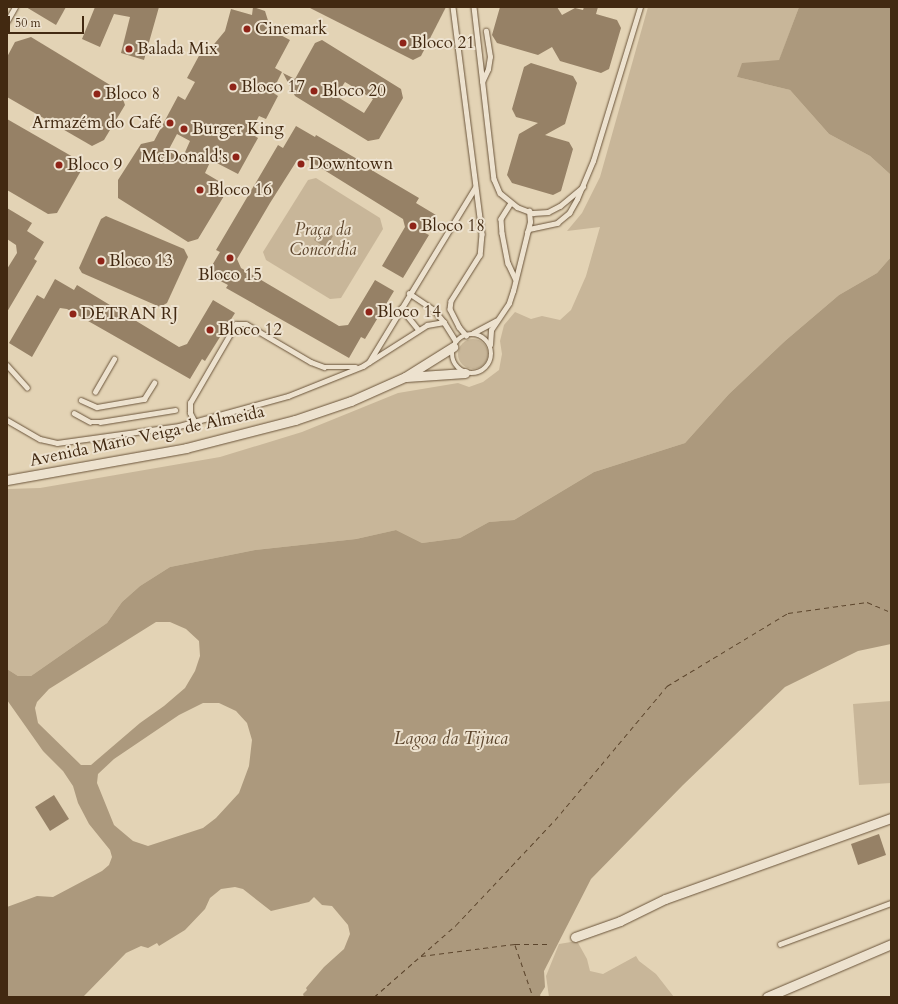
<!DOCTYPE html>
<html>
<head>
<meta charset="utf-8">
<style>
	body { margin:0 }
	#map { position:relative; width:898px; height:1004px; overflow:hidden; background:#e3d3b5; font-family:Cardo,serif }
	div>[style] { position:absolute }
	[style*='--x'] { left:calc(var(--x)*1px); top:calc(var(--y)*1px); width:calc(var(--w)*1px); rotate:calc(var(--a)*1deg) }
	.green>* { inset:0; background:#c8b699 }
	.round { border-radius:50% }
	.water>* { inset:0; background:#ac997d }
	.ferry>* { height:1px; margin-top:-0.5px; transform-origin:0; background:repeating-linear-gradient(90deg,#5c452c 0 5px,transparent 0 9px) }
	.building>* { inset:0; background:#968166 }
	.roads { filter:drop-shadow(0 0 1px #6a543a) drop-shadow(0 0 1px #6a543a) }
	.service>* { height:4.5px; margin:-2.25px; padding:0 2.25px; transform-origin:2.25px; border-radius:2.25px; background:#ede2cf }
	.service>.ring { margin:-2.25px; padding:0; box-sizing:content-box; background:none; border:4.5px solid #ede2cf; border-radius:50% }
	.minor>* { height:9px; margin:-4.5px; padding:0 4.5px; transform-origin:4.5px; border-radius:4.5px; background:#ede2cf }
	.dots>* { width:11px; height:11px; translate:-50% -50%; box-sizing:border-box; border:2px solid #ede2cf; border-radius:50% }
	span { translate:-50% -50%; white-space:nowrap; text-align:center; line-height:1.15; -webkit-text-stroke:4px #ede2cf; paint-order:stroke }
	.poi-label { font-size:17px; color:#422911 }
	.left { translate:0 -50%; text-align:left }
	.right { translate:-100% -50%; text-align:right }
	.park-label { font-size:17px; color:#5d452c; font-style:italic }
	.street-label { font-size:17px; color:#422911 }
	.water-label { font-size:18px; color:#5c452c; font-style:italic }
	.frame { position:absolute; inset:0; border:8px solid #422911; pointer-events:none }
	.scale { position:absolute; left:8px; top:16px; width:76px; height:18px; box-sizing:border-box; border:2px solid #422911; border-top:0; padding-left:5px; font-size:12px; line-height:14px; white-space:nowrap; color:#422911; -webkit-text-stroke:3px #ede2cf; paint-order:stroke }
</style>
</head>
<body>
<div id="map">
	<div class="green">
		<i style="clip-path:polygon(648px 7px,799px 7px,779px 61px,737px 77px,790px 90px,829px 134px,870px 156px,891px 175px,891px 257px,877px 273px,839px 295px,785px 341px,729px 394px,685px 443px,594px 472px,514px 520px,489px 522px,460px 538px,422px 543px,396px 530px,356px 539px,255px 550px,170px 567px,140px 586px,122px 602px,107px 623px,31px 676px,18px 676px,7px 669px,7px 489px,40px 488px,220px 457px,302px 432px,398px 393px,458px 383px,469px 387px,483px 382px,499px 370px,502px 354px,500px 341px,504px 325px,515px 312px,531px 319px,542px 316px,560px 320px,571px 310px,586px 276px,600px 227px,567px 231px,582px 213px,600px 177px)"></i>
		<i style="clip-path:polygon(316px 178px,380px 218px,383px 229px,341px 298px,330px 299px,266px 260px,263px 252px,308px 180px)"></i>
		<i class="round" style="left:458px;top:339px;width:30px;height:30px"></i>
		<i style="clip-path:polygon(891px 701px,891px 783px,859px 785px,853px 704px)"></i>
		<i style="clip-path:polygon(577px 941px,587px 959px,590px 971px,603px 974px,636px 956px,639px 961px,656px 974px,674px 997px,549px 997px,546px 976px,559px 944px)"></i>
	</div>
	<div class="water">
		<i style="clip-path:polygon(799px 7px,891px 7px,891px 175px,870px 156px,829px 134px,790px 90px,737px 77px,742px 63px,779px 60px)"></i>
		<i style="clip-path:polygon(320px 229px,333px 236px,326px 248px,314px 240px)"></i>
		<i style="clip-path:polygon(evenodd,891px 257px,891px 644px,858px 651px,785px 687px,683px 785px,591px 879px,544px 971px,545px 987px,540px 995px,541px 997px,304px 997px,303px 994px,307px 990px,306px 988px,324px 967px,344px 949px,350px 934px,348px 925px,332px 906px,322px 905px,314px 897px,309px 902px,271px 911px,243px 889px,235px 887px,221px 889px,210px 898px,205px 909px,185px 930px,159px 946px,157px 943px,148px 948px,141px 946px,126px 953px,83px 997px,7px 997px,7px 907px,37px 896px,53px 897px,102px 871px,109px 865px,112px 857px,110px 850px,89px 824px,78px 803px,73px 786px,63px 771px,43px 751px,7px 700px,7px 669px,18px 676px,31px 676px,107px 623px,122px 602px,140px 586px,170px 567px,255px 550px,356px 539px,396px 530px,422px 543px,460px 538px,489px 522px,514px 520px,594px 472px,685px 443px,729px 394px,785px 341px,839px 295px,877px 273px,891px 257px,156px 622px,170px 622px,186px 629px,199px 641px,200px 656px,195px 671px,185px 688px,164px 706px,140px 723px,91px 765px,81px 765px,38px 723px,35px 708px,37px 702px,49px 689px,156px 622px,891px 257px,203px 703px,219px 703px,236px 711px,247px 723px,252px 740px,249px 766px,239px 793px,216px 818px,203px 828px,148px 846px,133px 841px,114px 825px,97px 783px,98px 774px,114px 759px,179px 715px,203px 703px)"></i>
	</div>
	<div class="ferry">
		<i style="--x:515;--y:945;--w:55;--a:70.9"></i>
		<i style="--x:421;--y:956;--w:95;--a:-7.3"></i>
		<i style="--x:515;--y:944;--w:35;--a:0"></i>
		<i style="--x:374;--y:997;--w:109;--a:-41.3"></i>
		<i style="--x:456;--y:925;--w:144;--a:-46.7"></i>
		<i style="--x:555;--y:820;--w:175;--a:-50.1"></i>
		<i style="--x:667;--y:686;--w:141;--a:-31.1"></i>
		<i style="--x:788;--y:613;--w:80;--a:-7.9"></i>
		<i style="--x:867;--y:602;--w:26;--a:23"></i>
	</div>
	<div class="building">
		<i style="clip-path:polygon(26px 7px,66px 7px,56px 25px)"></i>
		<i style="clip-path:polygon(95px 7px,159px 7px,144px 60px,121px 53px,130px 17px,114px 14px,100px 47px,82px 39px)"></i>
		<i style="clip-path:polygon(evenodd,253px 7px,265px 11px,271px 30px,290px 40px,275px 68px,282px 72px,272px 92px,278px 96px,266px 119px,259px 116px,250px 133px,258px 138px,238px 174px,211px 160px,205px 173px,222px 183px,224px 196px,198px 239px,188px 242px,118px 198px,118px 180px,141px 144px,154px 141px,178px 96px,185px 100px,195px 82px,187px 78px,201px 52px,205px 54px,210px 49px,225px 31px,231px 9px,252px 15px,253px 7px,177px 134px,190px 141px,182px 159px,168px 151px,177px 134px)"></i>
		<i style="clip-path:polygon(308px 7px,446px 7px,421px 56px,413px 60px)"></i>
		<i style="clip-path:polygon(500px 7px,557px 7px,562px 15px,575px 8px,583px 10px,584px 7px,598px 7px,596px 14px,617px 20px,621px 28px,609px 69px,601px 73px,560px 61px,552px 47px,538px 55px,497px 43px,492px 35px)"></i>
		<i style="clip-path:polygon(31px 37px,120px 91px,125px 105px,104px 140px,92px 146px,7px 97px,7px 57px,15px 42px)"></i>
		<i style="clip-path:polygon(evenodd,322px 40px,401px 89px,403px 98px,379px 139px,368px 141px,295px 96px,283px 73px,295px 79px,315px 43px,322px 40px,345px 82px,373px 99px,364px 113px,336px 96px,345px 82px)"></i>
		<i style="clip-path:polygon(531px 63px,573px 76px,577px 83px,565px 124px,545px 135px,569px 142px,573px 149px,561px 191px,553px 195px,512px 183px,507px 175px,519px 134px,538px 123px,516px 117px,512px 109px,524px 67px)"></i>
		<i style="clip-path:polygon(7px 119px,80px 161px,82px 169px,57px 213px,48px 214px,7px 190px)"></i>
		<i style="clip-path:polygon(296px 126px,315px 137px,316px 135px,364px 163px,363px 165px,419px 198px,416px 203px,436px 215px,425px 233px,429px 235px,403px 278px,382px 266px,405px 227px,403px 219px,308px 160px,296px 162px,270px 203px,237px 259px,241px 268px,339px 326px,348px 325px,375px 280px,394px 291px,365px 339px,361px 337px,349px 358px,226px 288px,228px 285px,207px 274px,220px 252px,216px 250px,278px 145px,283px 148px)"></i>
		<i style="clip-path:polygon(7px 208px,32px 223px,27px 231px,44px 242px,34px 259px,37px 261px,7px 312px,7px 269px,17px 253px,16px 245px,7px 239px)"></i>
		<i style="clip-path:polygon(106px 216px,184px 249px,188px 257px,167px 303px,160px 307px,82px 273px,79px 268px,101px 219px)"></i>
		<i style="clip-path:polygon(55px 279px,74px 290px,77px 285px,179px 347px,187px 344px,213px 300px,235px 313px,205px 361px,202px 359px,190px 379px,67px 309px,60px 308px,32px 357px,9px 343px,37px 295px,44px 299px)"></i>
		<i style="clip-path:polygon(54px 795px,69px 819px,50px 831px,35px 807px)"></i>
		<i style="clip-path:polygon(879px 834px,886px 855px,858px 865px,851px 844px)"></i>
	</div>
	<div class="roads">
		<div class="service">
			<i style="--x:453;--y:7;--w:229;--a:82.7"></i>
			<i style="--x:482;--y:234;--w:21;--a:95"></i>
			<i style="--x:480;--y:255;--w:54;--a:122.2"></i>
			<i style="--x:451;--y:301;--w:8;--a:97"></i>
			<i style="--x:450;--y:309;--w:20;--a:63"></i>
			<i style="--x:459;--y:327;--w:11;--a:49"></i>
			<i style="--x:474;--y:7;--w:173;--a:83.4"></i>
			<i style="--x:494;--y:179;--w:15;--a:67"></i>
			<i style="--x:500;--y:193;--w:22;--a:39"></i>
			<i style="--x:517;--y:207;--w:17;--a:21"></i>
			<i style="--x:533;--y:213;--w:15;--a:-4"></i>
			<i style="--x:548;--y:212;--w:13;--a:-27"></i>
			<i style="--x:560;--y:206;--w:30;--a:-40"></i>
			<i style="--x:7;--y:21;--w:16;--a:-60"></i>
			<i style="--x:482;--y:82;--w:14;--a:-65"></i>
			<i style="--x:488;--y:69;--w:12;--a:-81"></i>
			<i style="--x:490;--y:57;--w:26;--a:-99"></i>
			<i style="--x:511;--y:203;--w:19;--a:122"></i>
			<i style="--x:501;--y:219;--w:14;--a:86"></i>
			<i style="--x:502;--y:233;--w:31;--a:79"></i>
			<i style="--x:508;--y:263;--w:17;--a:65"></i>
			<i style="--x:527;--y:232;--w:4;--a:-56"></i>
			<i style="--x:529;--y:229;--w:29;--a:-12"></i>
			<i style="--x:557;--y:223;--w:16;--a:-40"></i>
			<i style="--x:569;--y:213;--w:16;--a:-60"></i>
			<i style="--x:577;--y:199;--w:41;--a:-67.2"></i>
			<i style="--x:593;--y:161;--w:161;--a:-73"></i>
			<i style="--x:409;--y:293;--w:30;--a:34"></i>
			<i style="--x:434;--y:310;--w:16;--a:50"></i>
			<i style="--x:401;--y:308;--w:27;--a:51"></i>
			<i style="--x:473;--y:333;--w:26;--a:-28"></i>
			<i class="ring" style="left:452px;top:334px;width:35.5px;height:35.5px"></i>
			<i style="--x:490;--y:345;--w:15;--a:-86"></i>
			<i style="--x:491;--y:330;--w:32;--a:-56"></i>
			<i style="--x:509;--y:303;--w:13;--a:-72"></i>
			<i style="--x:513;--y:291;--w:71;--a:-76.2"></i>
			<i style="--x:530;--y:222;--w:11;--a:-95"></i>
			<i style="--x:369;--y:362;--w:204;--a:-58.7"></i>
			<i style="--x:7;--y:365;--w:30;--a:48"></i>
			<i style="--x:95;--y:392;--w:38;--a:-60"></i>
			<i style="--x:81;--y:400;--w:17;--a:24"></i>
			<i style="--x:97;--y:407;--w:48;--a:-9.7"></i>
			<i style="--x:144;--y:399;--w:19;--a:-58"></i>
			<i style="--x:74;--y:413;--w:18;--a:29"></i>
			<i style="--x:90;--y:422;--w:10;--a:0"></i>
			<i style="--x:100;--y:422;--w:76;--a:-9.1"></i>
			<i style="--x:7;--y:420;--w:38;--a:30"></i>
			<i style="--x:40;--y:439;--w:17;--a:13"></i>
			<i style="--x:57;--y:443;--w:123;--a:-7.9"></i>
			<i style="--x:179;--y:426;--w:113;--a:-15.4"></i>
			<i style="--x:288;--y:396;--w:81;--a:-21.8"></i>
			<i style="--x:363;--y:366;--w:76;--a:-32.6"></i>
			<i style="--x:427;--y:325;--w:17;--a:-10"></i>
			<i style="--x:444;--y:322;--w:22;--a:58"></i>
			<i style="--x:195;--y:423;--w:11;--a:-117"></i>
			<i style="--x:190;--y:413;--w:10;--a:-90"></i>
			<i style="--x:190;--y:403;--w:91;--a:-59.8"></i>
			<i style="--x:236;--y:324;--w:10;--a:0"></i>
			<i style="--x:246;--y:324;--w:75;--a:30.3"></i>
			<i style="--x:311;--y:362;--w:14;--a:21"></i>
			<i style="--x:324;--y:367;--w:32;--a:0"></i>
			<i style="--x:780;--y:944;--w:118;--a:-20.3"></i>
		</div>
		<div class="minor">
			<i style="--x:406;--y:377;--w:59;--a:-3.9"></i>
			<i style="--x:7;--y:480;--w:182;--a:-10.1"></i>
			<i style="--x:186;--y:448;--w:113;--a:-14.4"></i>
			<i style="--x:295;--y:420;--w:59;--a:-18.7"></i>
			<i style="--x:351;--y:401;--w:59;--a:-24"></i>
			<i style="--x:405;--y:377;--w:57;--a:-32"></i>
			<i style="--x:575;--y:937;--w:48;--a:-19.6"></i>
			<i style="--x:620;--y:921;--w:50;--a:-26.1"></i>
			<i style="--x:665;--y:899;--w:240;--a:-19.7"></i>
			<i style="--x:767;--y:997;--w:135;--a:-23.1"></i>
		</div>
	</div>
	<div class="dots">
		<i style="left:247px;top:29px;background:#8f2418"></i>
		<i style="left:403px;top:43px;background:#8f2418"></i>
		<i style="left:129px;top:49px;background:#8f2418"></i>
		<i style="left:233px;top:87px;background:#8f2418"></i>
		<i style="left:314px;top:91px;background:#8f2418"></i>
		<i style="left:97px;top:94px;background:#8f2418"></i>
		<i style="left:170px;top:123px;background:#8f2418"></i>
		<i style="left:184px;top:129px;background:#8f2418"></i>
		<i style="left:236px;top:157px;background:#8f2418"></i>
		<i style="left:301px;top:164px;background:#8f2418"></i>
		<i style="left:59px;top:165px;background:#8f2418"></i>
		<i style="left:200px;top:190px;background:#8f2418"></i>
		<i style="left:413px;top:226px;background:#8f2418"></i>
		<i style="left:230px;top:258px;background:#8f2418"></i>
		<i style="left:101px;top:261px;background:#8f2418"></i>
		<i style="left:369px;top:312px;background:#8f2418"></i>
		<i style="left:73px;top:314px;background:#8f2418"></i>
		<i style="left:210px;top:330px;background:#8f2418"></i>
	</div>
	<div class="poi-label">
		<span class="left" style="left:255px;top:29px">Cinemark</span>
		<span class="left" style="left:411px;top:43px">Bloco 21</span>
		<span class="left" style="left:137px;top:49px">Balada Mix</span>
		<span class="left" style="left:241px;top:87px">Bloco 17</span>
		<span class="left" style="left:322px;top:91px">Bloco 20</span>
		<span class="left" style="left:105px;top:94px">Bloco 8</span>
		<span class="right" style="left:162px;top:123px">Armazém do Café</span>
		<span class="left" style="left:192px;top:129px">Burger King</span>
		<span class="right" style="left:228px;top:157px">McDonald's</span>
		<span class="left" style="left:309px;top:164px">Downtown</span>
		<span class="left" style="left:67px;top:165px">Bloco 9</span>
		<span class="left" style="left:208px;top:190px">Bloco 16</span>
		<span class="left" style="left:421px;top:226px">Bloco 18</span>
		<span class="left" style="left:109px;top:261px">Bloco 13</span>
		<span style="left:230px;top:275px">Bloco 15</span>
		<span class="left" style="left:377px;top:312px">Bloco 14</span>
		<span class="left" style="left:81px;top:314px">DETRAN RJ</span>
		<span class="left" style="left:218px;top:330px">Bloco 12</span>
	</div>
	<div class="park-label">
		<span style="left:323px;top:240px">Praça da<br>Concórdia</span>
	</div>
	<div class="street-label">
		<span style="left:147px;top:436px;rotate:-12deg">Avenida Mario Veiga de Almeida</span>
	</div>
	<div class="water-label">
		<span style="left:451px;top:739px">Lagoa da Tijuca</span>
	</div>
	<div class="frame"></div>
	<div class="scale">50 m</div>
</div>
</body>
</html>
